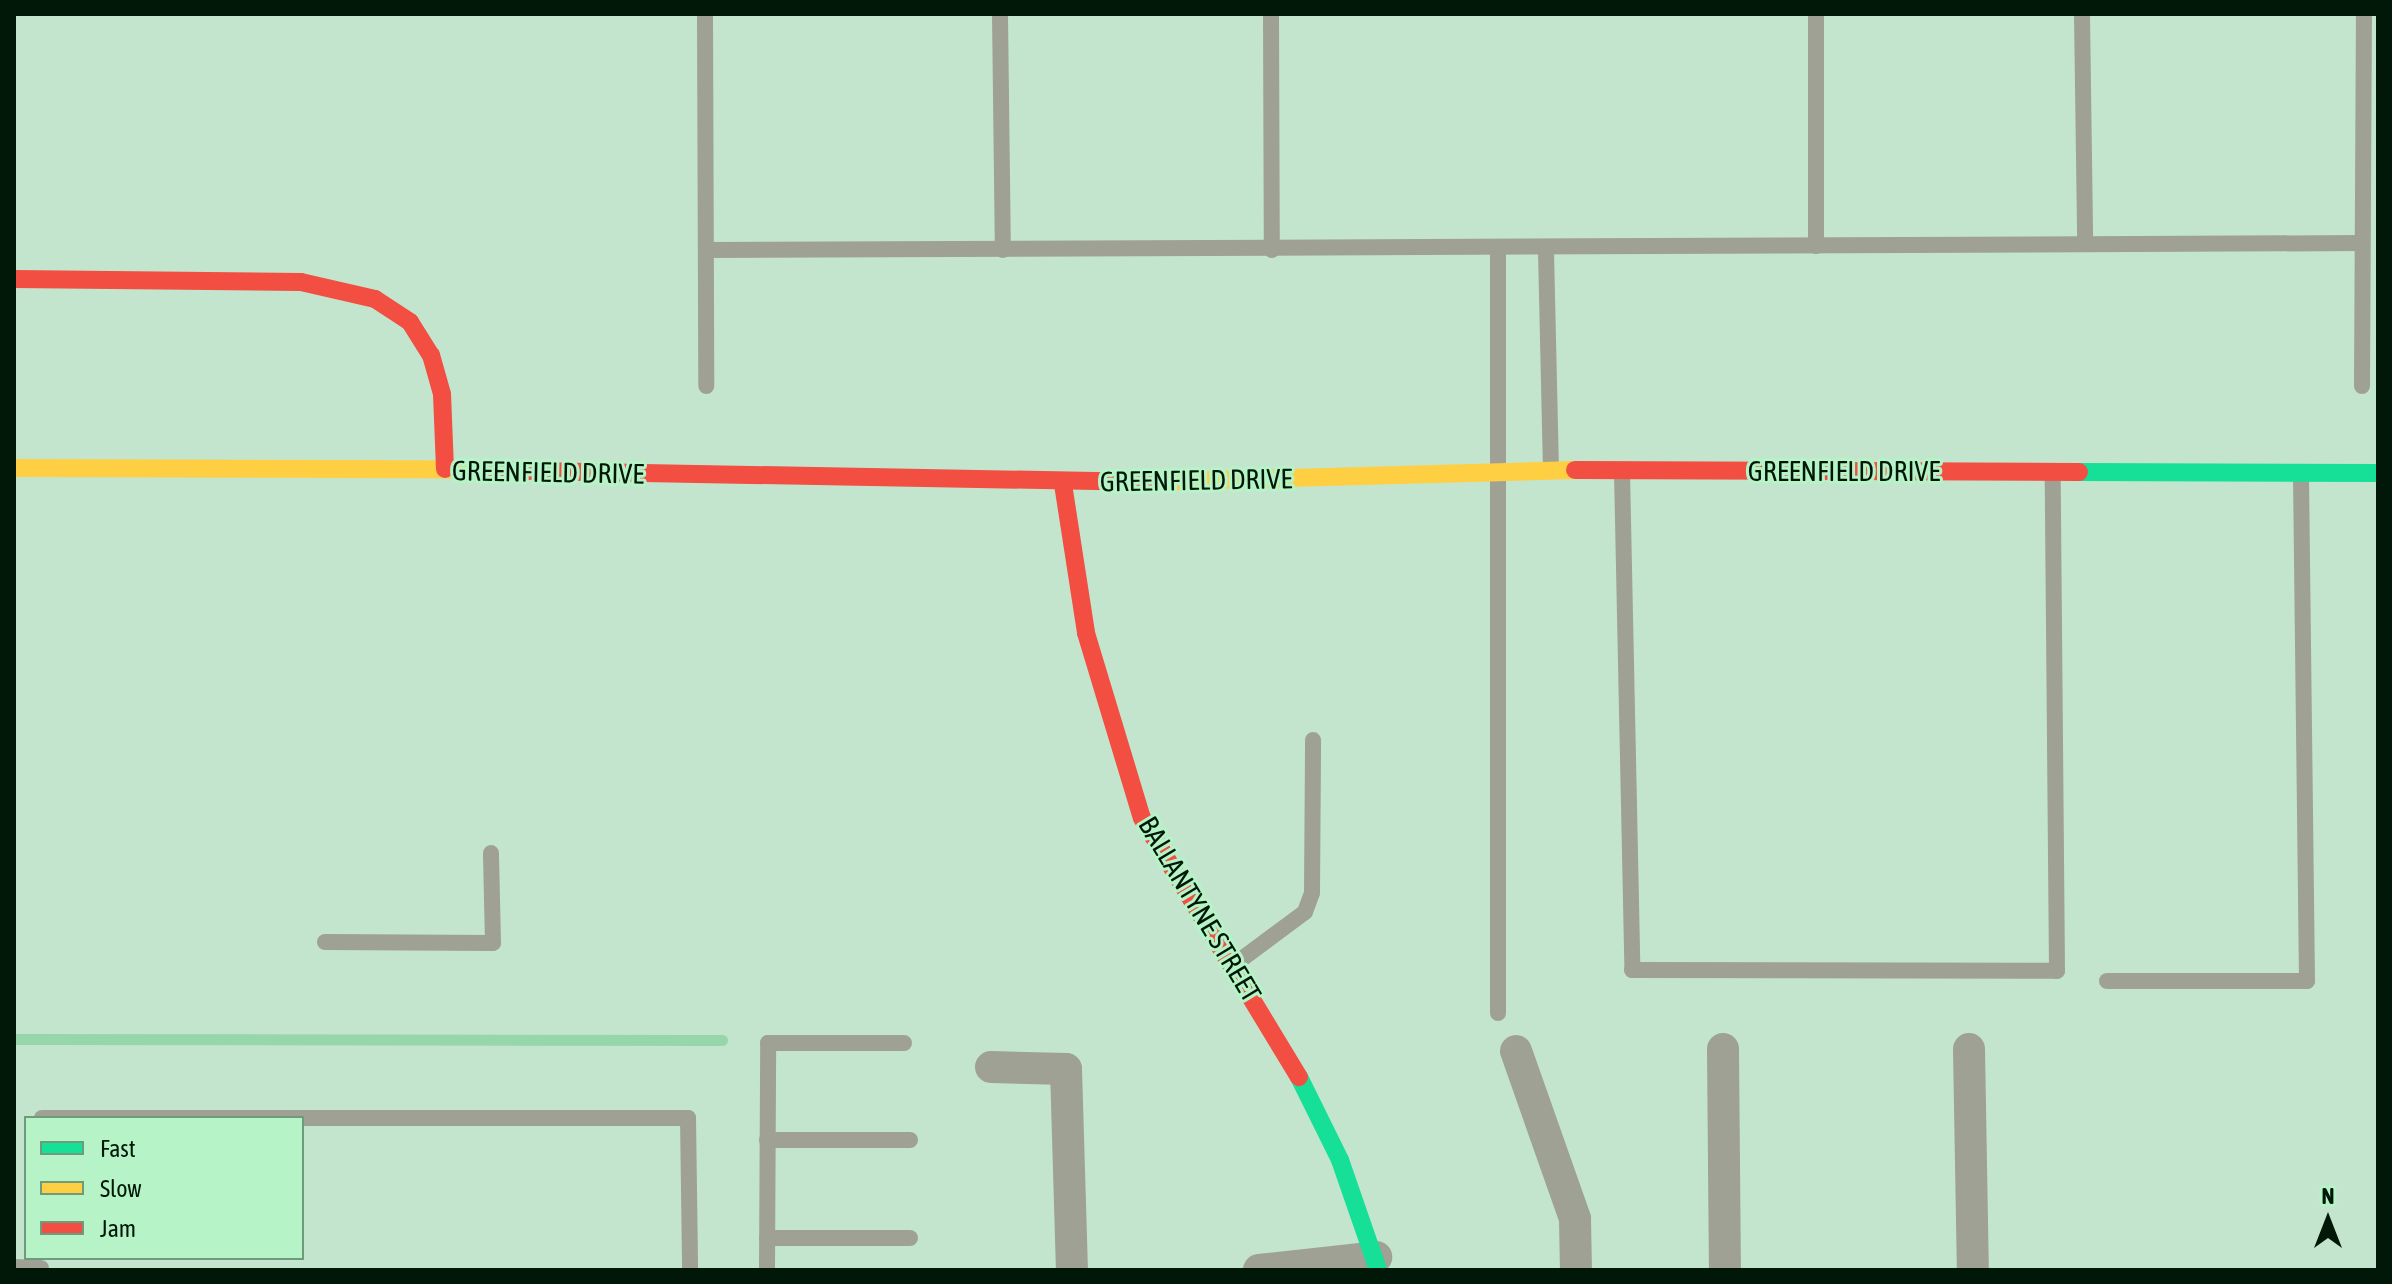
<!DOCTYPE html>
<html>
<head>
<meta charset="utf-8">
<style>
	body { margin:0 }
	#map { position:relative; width:2392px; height:1284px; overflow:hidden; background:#c4e5cd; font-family:"Asap Condensed",sans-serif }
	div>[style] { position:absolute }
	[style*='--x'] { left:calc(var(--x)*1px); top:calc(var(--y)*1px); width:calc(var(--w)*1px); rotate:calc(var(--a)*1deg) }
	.stream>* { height:11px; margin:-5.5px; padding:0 5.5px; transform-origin:5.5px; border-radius:5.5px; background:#97d6ab }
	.lane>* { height:16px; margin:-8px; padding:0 8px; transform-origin:8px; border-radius:8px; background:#9fa194 }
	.street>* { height:32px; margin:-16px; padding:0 16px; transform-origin:16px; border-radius:16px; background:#9fa194 }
	.fast>* { height:18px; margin:-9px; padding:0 9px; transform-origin:9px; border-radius:9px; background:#16e098 }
	.slow>* { height:18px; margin:-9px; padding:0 9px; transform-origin:9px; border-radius:9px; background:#ffcf43 }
	.jam>* { height:18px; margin:-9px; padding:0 9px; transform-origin:9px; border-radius:9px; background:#f24e42 }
	span { translate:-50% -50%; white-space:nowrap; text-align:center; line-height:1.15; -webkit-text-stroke:6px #b6f3c7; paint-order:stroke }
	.street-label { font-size:28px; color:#011708 }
	.frame { position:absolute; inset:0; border:16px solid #011708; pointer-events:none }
	.legend { position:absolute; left:24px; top:1116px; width:280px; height:144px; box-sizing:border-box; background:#b6f3c7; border:2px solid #6e9b7b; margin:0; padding:10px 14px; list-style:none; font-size:24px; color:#011708 }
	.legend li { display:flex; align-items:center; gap:16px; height:40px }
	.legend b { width:40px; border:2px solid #6e9b7b }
	.north { position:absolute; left:2288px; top:1180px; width:80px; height:80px; -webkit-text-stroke:6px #b6f3c7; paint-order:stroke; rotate:0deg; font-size:22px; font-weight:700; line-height:32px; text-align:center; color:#011708 }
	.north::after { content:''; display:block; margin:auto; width:28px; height:36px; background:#011708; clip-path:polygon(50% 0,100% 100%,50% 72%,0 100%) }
</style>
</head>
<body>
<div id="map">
	<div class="stream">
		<i style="--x:14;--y:1039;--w:708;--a:0.08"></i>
	</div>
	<div class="lane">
		<i style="--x:705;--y:14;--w:372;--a:89.8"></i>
		<i style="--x:1000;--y:14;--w:236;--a:89.3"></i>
		<i style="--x:1271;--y:14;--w:236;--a:89.8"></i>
		<i style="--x:1816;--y:14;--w:232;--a:90"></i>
		<i style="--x:2082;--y:14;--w:229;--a:89.2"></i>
		<i style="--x:706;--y:250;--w:1656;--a:-0.24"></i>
		<i style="--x:1498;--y:251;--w:762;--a:90"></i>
		<i style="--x:1546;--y:251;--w:218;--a:88.7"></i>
		<i style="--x:2362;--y:386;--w:372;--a:-89.7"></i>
		<i style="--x:1622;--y:472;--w:498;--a:88.8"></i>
		<i style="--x:1632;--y:970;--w:425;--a:0.1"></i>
		<i style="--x:2057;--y:971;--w:499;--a:-90.5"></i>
		<i style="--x:325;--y:942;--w:168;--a:0.3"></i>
		<i style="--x:493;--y:943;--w:90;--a:-91.3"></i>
		<i style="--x:1235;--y:964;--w:87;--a:-36.6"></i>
		<i style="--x:1305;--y:912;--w:20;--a:-70"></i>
		<i style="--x:1312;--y:893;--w:153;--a:-89.6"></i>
		<i style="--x:2107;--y:981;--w:200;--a:0"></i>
		<i style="--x:2307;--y:981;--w:507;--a:-90.68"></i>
		<i style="--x:42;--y:1118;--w:646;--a:0"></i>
		<i style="--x:688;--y:1118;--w:152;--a:89.2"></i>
		<i style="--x:767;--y:1140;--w:143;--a:0"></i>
		<i style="--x:767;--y:1238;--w:143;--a:0"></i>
		<i style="--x:14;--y:1267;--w:27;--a:2"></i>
		<i style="--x:767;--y:1270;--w:227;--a:-89.7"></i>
		<i style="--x:768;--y:1043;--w:136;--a:0"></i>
	</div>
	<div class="street">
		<i style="--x:1723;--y:1049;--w:221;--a:89.5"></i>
		<i style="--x:1969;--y:1049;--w:221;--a:89"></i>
		<i style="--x:1516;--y:1051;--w:178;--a:70.6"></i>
		<i style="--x:1575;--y:1219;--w:51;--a:88.9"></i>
		<i style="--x:991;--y:1067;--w:75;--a:1.5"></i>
		<i style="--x:1066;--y:1069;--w:201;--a:88.3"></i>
		<i style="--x:1259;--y:1270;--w:118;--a:-6.3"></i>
	</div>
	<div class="fast">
		<i style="--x:2079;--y:472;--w:299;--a:0.2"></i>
		<i style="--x:1299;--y:1077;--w:93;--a:63.7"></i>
		<i style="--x:1340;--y:1160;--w:116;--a:70.9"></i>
	</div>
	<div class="slow">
		<i style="--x:14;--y:468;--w:462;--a:0.2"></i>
		<i style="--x:1148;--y:482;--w:427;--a:-1.6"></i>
	</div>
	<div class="jam">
		<i style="--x:14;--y:279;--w:287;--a:0.6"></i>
		<i style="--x:301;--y:282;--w:76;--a:12.9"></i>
		<i style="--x:375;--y:299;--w:42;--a:33.3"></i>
		<i style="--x:410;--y:322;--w:39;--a:58"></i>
		<i style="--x:431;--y:355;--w:41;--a:74.2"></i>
		<i style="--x:442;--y:394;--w:75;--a:87.7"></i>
		<i style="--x:476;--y:470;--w:672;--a:1.02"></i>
		<i style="--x:1575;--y:470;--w:504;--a:0.23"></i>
		<i style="--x:1063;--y:484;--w:151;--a:81.2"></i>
		<i style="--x:1086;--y:633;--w:193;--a:73.2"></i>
		<i style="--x:1142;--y:818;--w:303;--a:58.8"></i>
	</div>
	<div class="street-label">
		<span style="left:1844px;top:471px">GREENFIELD DRIVE</span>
		<span style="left:548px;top:472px;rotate:1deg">GREENFIELD DRIVE</span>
		<span style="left:1196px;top:480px;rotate:-1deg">GREENFIELD DRIVE</span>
		<span style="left:1200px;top:909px;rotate:59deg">BALLANTYNE STREET</span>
	</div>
	<div class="frame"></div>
	<ul class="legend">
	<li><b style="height:10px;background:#16e098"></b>Fast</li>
	<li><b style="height:10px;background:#ffcf43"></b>Slow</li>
	<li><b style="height:10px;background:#f24e42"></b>Jam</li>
	</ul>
	<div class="north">N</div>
</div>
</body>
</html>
